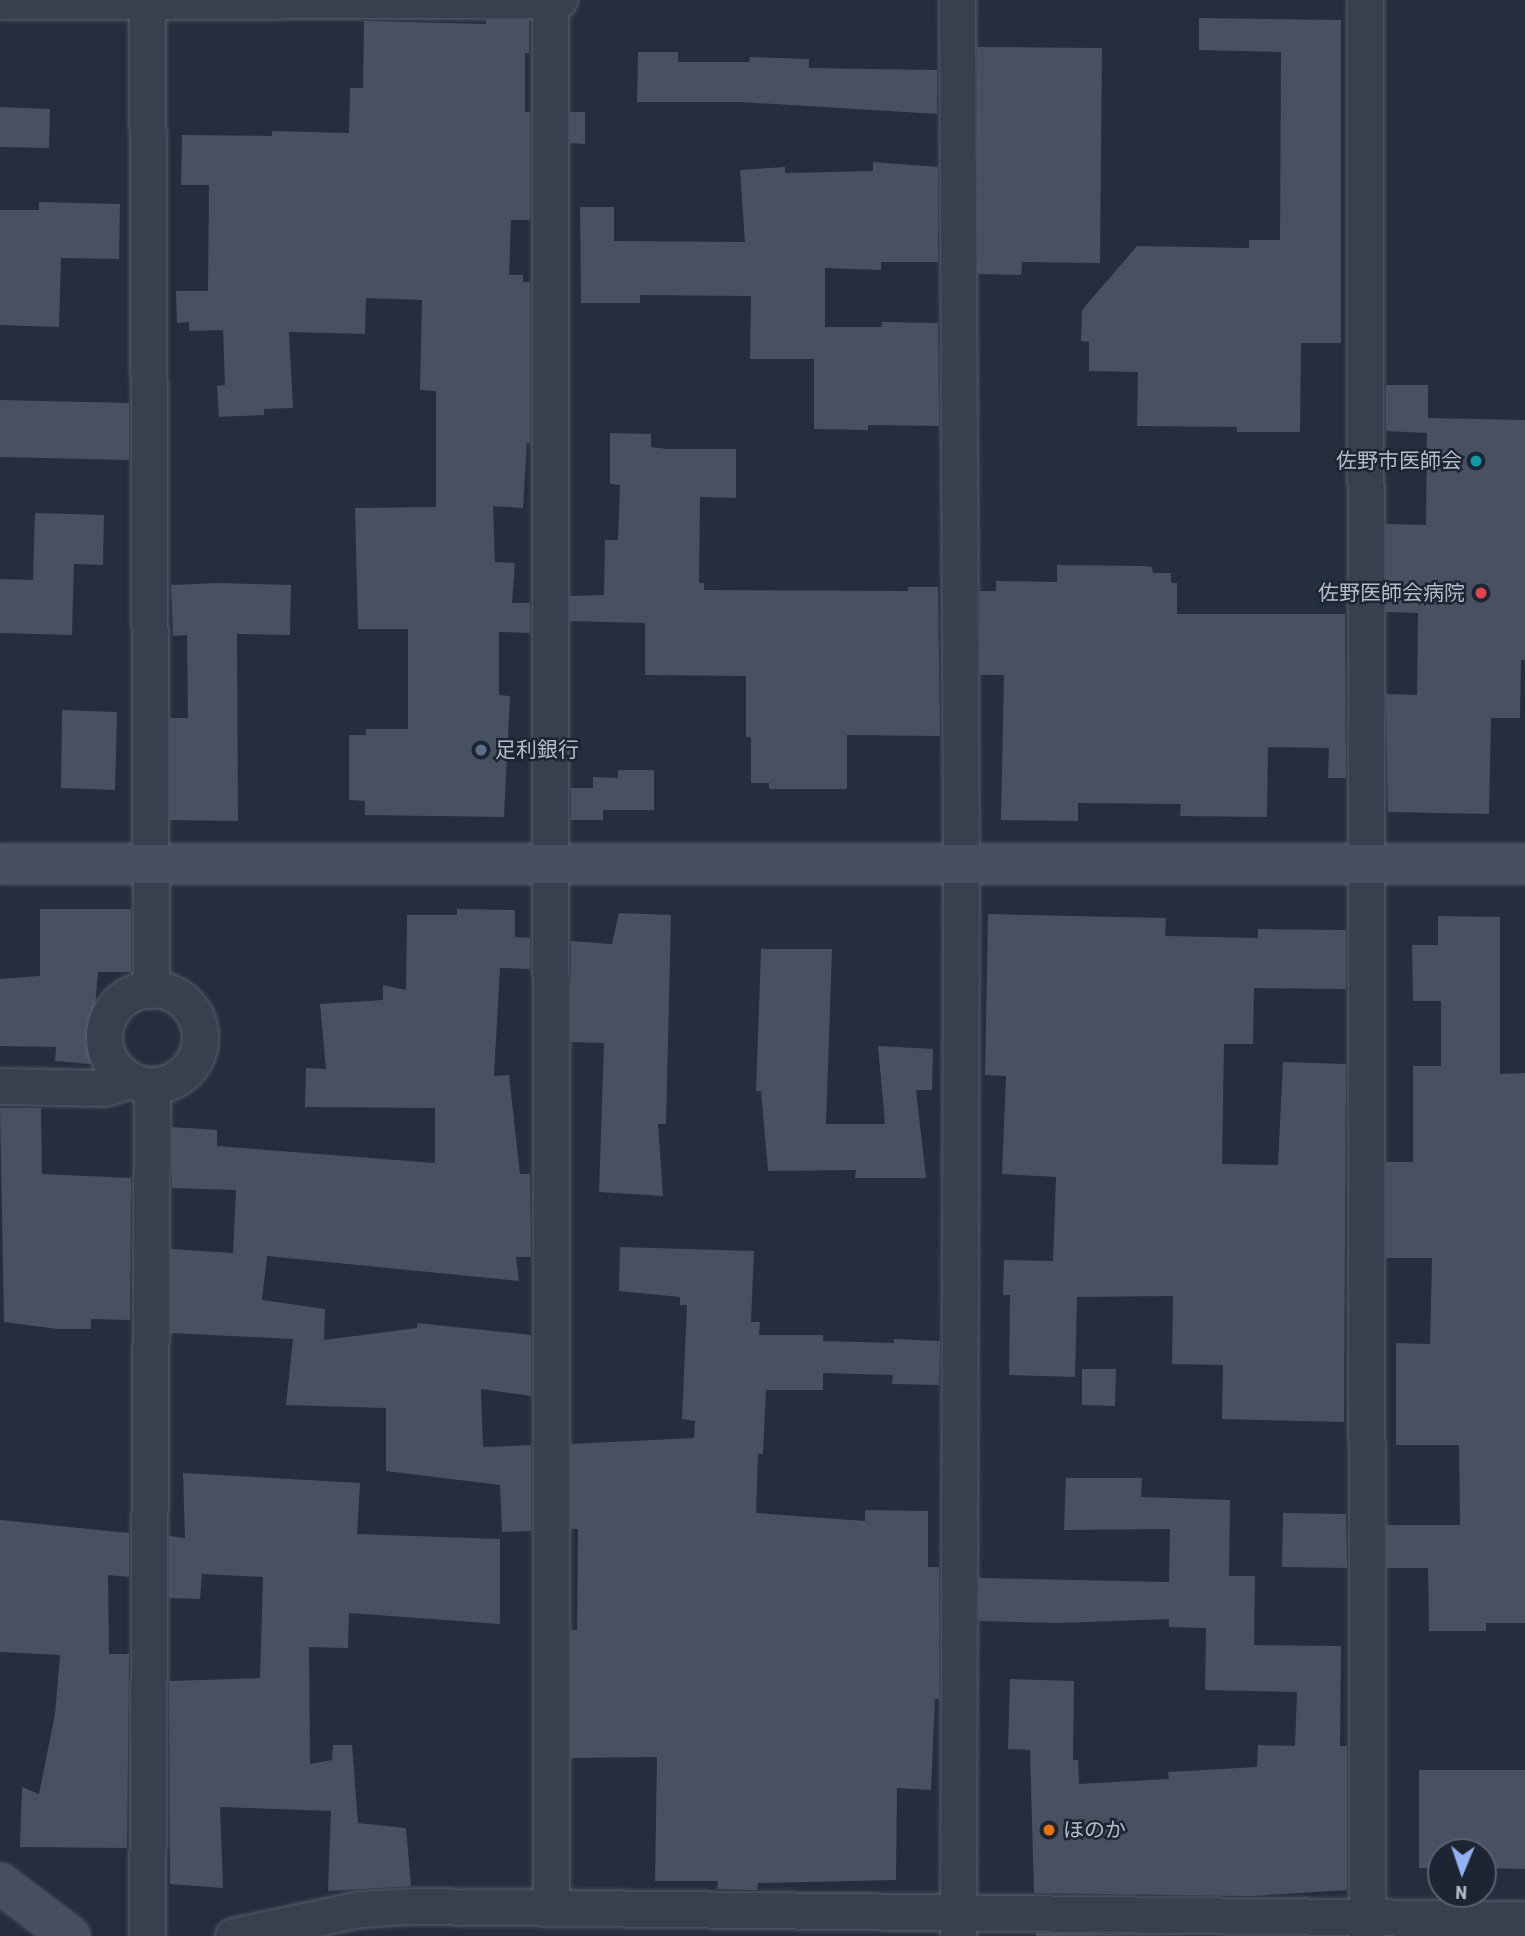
<!DOCTYPE html>
<html>
<head>
<meta charset="utf-8">
<style>
	body { margin:0 }
	#map { position:relative; width:1525px; height:1936px; overflow:hidden; background:#252e3d; font-family:"Roboto Condensed","Noto Sans JP",sans-serif }
	div>[style] { position:absolute }
	[style*='--x'] { left:calc(var(--x)*1px); top:calc(var(--y)*1px); width:calc(var(--w)*1px); rotate:calc(var(--a)*1deg) }
	.building>* { inset:0; background:#475161 }
	.roads { filter:drop-shadow(0 0 2px #575e6b) drop-shadow(0 0 2px #575e6b) }
	.street>* { height:35px; margin:-17.5px; padding:0 17.5px; transform-origin:17.5px; border-radius:17.5px; background:#39404d }
	.street>.ring { margin:-17.5px; padding:0; box-sizing:content-box; background:none; border:35px solid #39404d; border-radius:50% }
	.secondary>* { height:38px; margin:-19px; padding:0 19px; transform-origin:19px; border-radius:19px; background:#474f60 }
	.dots>* { width:19px; height:19px; translate:-50% -50%; box-sizing:border-box; border:4px solid #1e2532; border-radius:50% }
	span { translate:-50% -50%; white-space:nowrap; text-align:center; line-height:1.15; -webkit-text-stroke:5px #1e2532; paint-order:stroke }
	.poi-label { font-size:21px; color:#b5bcc8 }
	.right { translate:-100% -50%; text-align:right }
	.left { translate:0 -50%; text-align:left }
	.north { position:absolute; left:1427px; top:1838px; width:70px; height:70px; box-sizing:border-box; background:#1e2532; border:2px solid #5a616e; border-radius:50%; rotate:182deg; font-size:19px; font-weight:700; line-height:28px; text-align:center; color:#b5bcc8 }
	.north::after { content:''; display:block; margin:auto; width:24px; height:32px; background:#90b1f3; clip-path:polygon(50% 0,100% 100%,50% 72%,0 100%) }
</style>
</head>
<body>
<div id="map">
	<div class="building">
		<i style="clip-path:polygon(1199px 18px,1341px 20px,1341px 343px,1301px 343px,1300px 432px,1237px 432px,1237px 427px,1137px 426px,1138px 372px,1089px 371px,1089px 342px,1081px 341px,1082px 310px,1137px 246px,1249px 248px,1249px 240px,1280px 240px,1281px 52px,1199px 50px)"></i>
		<i style="clip-path:polygon(486px 20px,529px 20px,529px 53px,525px 53px,525px 112px,530px 112px,530px 220px,511px 220px,509px 275px,523px 275px,523px 282px,530px 282px,530px 443px,527px 443px,523px 508px,493px 506px,495px 562px,515px 563px,512px 603px,530px 603px,530px 633px,499px 632px,499px 695px,510px 696px,504px 817px,365px 815px,365px 801px,349px 800px,349px 735px,366px 735px,366px 729px,408px 729px,408px 629px,358px 629px,355px 508px,436px 507px,436px 391px,420px 390px,422px 300px,366px 298px,365px 334px,289px 332px,293px 408px,264px 409px,264px 415px,219px 417px,217px 386px,225px 385px,223px 330px,189px 331px,189px 322px,177px 323px,176px 291px,208px 291px,209px 185px,181px 185px,182px 135px,272px 136px,272px 131px,349px 133px,350px 88px,363px 88px,364px 21px,486px 24px)"></i>
		<i style="clip-path:polygon(977px 47px,1102px 48px,1100px 263px,1022px 262px,1021px 275px,978px 274px)"></i>
		<i style="clip-path:polygon(638px 52px,678px 52px,678px 62px,749px 62px,750px 57px,809px 59px,809px 68px,937px 70px,937px 114px,740px 102px,637px 102px)"></i>
		<i style="clip-path:polygon(0 107px,50px 109px,49px 148px,0 147px)"></i>
		<i style="clip-path:polygon(570px 112px,585px 112px,585px 144px,570px 143px)"></i>
		<i style="clip-path:polygon(873px 162px,938px 167px,938px 262px,881px 262px,881px 270px,825px 268px,825px 327px,882px 327px,882px 322px,938px 323px,939px 426px,868px 425px,868px 430px,814px 429px,814px 359px,750px 359px,751px 296px,640px 295px,640px 303px,581px 303px,580px 207px,614px 207px,614px 241px,745px 242px,740px 170px,785px 167px,785px 173px,873px 171px)"></i>
		<i style="clip-path:polygon(39px 202px,120px 204px,119px 259px,61px 258px,59px 327px,0 325px,0 210px,39px 210px)"></i>
		<i style="clip-path:polygon(1386px 385px,1428px 385px,1428px 418px,1525px 420px,1525px 660px,1521px 660px,1520px 718px,1491px 718px,1489px 814px,1388px 812px,1386px 694px,1417px 695px,1418px 613px,1386px 612px,1386px 524px,1426px 525px,1427px 433px,1386px 431px)"></i>
		<i style="clip-path:polygon(0 400px,129px 403px,129px 460px,0 457px)"></i>
		<i style="clip-path:polygon(610px 433px,651px 434px,651px 447px,667px 449px,736px 449px,736px 498px,700px 497px,699px 583px,704px 583px,704px 590px,908px 591px,908px 587px,938px 587px,940px 736px,847px 735px,847px 789px,769px 789px,769px 783px,751px 783px,751px 737px,746px 737px,746px 676px,645px 675px,645px 623px,570px 621px,570px 596px,604px 595px,605px 540px,618px 540px,620px 485px,610px 484px)"></i>
		<i style="clip-path:polygon(35px 513px,104px 515px,103px 565px,74px 564px,72px 635px,0 633px,0 579px,33px 580px)"></i>
		<i style="clip-path:polygon(1057px 565px,1143px 566px,1152px 567px,1153px 573px,1171px 573px,1171px 583px,1177px 583px,1177px 614px,1345px 614px,1346px 778px,1328px 778px,1329px 748px,1268px 747px,1267px 817px,1180px 816px,1181px 804px,1078px 803px,1078px 821px,1001px 820px,1004px 675px,980px 675px,980px 591px,996px 591px,996px 581px,1057px 582px)"></i>
		<i style="clip-path:polygon(218px 583px,291px 585px,290px 635px,237px 634px,238px 821px,170px 820px,170px 718px,188px 718px,187px 635px,173px 636px,171px 585px)"></i>
		<i style="clip-path:polygon(62px 710px,117px 712px,115px 790px,61px 788px)"></i>
		<i style="clip-path:polygon(618px 770px,654px 770px,654px 810px,603px 810px,603px 820px,571px 820px,571px 788px,593px 788px,593px 777px,618px 778px)"></i>
		<i style="clip-path:polygon(40px 909px,131px 909px,131px 972px,98px 972px,90px 1064px,55px 1061px,56px 1047px,0 1046px,0 979px,40px 976px)"></i>
		<i style="clip-path:polygon(457px 909px,515px 910px,515px 937px,530px 938px,530px 969px,500px 968px,494px 1076px,509px 1075px,520px 1174px,530px 1174px,531px 1257px,516px 1257px,519px 1281px,267px 1256px,262px 1300px,325px 1309px,324px 1340px,417px 1328px,417px 1323px,531px 1335px,531px 1396px,481px 1389px,483px 1447px,531px 1445px,531px 1531px,502px 1532px,500px 1485px,386px 1471px,386px 1408px,286px 1405px,293px 1339px,171px 1333px,171px 1249px,233px 1253px,236px 1190px,172px 1188px,172px 1127px,217px 1130px,217px 1146px,435px 1163px,435px 1108px,305px 1107px,306px 1068px,326px 1069px,320px 1004px,383px 1000px,383px 985px,406px 990px,407px 915px,457px 915px)"></i>
		<i style="clip-path:polygon(619px 913px,671px 915px,666px 1124px,658px 1124px,663px 1196px,599px 1192px,604px 1043px,571px 1042px,571px 941px,612px 944px)"></i>
		<i style="clip-path:polygon(988px 914px,1166px 918px,1165px 936px,1258px 938px,1258px 929px,1346px 930px,1346px 989px,1254px 988px,1253px 1044px,1224px 1044px,1222px 1164px,1278px 1165px,1283px 1062px,1346px 1064px,1344px 1422px,1222px 1419px,1223px 1365px,1172px 1364px,1173px 1296px,1077px 1297px,1075px 1377px,1009px 1375px,1010px 1295px,1003px 1295px,1004px 1260px,1053px 1261px,1056px 1177px,1002px 1174px,1006px 1076px,985px 1075px)"></i>
		<i style="clip-path:polygon(1438px 916px,1500px 917px,1500px 1074px,1525px 1073px,1525px 1623px,1486px 1623px,1486px 1631px,1429px 1631px,1428px 1568px,1387px 1568px,1387px 1525px,1460px 1525px,1459px 1445px,1396px 1445px,1396px 1343px,1430px 1344px,1432px 1258px,1386px 1258px,1386px 1162px,1413px 1162px,1413px 1066px,1441px 1066px,1441px 1001px,1413px 1001px,1412px 945px,1438px 945px)"></i>
		<i style="clip-path:polygon(761px 949px,832px 949px,826px 1124px,885px 1124px,878px 1046px,933px 1049px,932px 1090px,916px 1090px,926px 1178px,855px 1178px,856px 1170px,768px 1171px,761px 1091px,756px 1091px)"></i>
		<i style="clip-path:polygon(0 1108px,41px 1108px,42px 1174px,131px 1178px,130px 1320px,91px 1319px,91px 1329px,57px 1329px,4px 1322px)"></i>
		<i style="clip-path:polygon(620px 1247px,754px 1251px,751px 1322px,760px 1322px,759px 1335px,823px 1335px,823px 1341px,894px 1343px,894px 1339px,940px 1341px,939px 1385px,892px 1384px,893px 1375px,823px 1373px,823px 1390px,766px 1390px,763px 1454px,758px 1454px,756px 1513px,865px 1521px,865px 1510px,928px 1511px,928px 1567px,939px 1567px,939px 1699px,935px 1699px,931px 1790px,897px 1788px,896px 1880px,758px 1883px,757px 1890px,717px 1889px,718px 1881px,655px 1881px,657px 1757px,571px 1758px,571px 1630px,577px 1630px,578px 1529px,571px 1529px,571px 1444px,694px 1438px,695px 1421px,682px 1419px,687px 1305px,680px 1305px,680px 1297px,619px 1291px)"></i>
		<i style="clip-path:polygon(1082px 1369px,1116px 1369px,1115px 1406px,1082px 1405px)"></i>
		<i style="clip-path:polygon(183px 1473px,360px 1483px,357px 1534px,500px 1539px,500px 1624px,349px 1613px,348px 1648px,309px 1647px,310px 1764px,332px 1760px,333px 1745px,352px 1745px,358px 1823px,406px 1828px,411px 1886px,328px 1891px,331px 1811px,220px 1807px,223px 1888px,170px 1884px,169px 1681px,260px 1678px,263px 1577px,202px 1574px,200px 1599px,169px 1598px,169px 1536px,185px 1538px)"></i>
		<i style="clip-path:polygon(1066px 1478px,1142px 1478px,1141px 1497px,1230px 1500px,1229px 1576px,1255px 1576px,1254px 1645px,1341px 1646px,1340px 1746px,1347px 1746px,1347px 1890px,1252px 1896px,1034px 1893px,1030px 1750px,1008px 1749px,1010px 1679px,1074px 1681px,1073px 1760px,1078px 1760px,1079px 1784px,1169px 1779px,1168px 1772px,1257px 1767px,1258px 1745px,1295px 1746px,1297px 1692px,1205px 1690px,1206px 1628px,1169px 1627px,1169px 1619px,1059px 1623px,979px 1621px,979px 1578px,1169px 1582px,1170px 1529px,1064px 1530px)"></i>
		<i style="clip-path:polygon(1283px 1513px,1346px 1514px,1347px 1568px,1282px 1567px)"></i>
		<i style="clip-path:polygon(0 1520px,129px 1533px,129px 1577px,108px 1575px,109px 1654px,129px 1654px,127px 1848px,20px 1847px,22px 1787px,39px 1794px,55px 1714px,60px 1655px,0 1652px)"></i>
		<i style="clip-path:polygon(1419px 1770px,1525px 1770px,1525px 1869px,1483px 1868px,1483px 1852px,1441px 1852px,1441px 1868px,1419px 1868px)"></i>
		<i style="clip-path:polygon(1036px 1933px,1191px 1935px,1036px 1936px)"></i>
	</div>
	<div class="roads">
		<div class="street">
			<i style="--x:147;--y:0;--w:990;--a:89.77"></i>
			<i style="--x:550;--y:0;--w:1908;--a:89.97"></i>
			<i style="--x:957;--y:0;--w:865;--a:89.74"></i>
			<i style="--x:961;--y:865;--w:1071;--a:90.16"></i>
			<i style="--x:1365;--y:0;--w:1936;--a:89.94"></i>
			<i style="--x:0;--y:1;--w:559;--a:-0.1"></i>
			<i class="ring" style="left:104px;top:989px;width:61px;height:61px"></i>
			<i style="--x:0;--y:1086;--w:104;--a:1.1"></i>
			<i style="--x:104;--y:1088;--w:27;--a:-17"></i>
			<i style="--x:147;--y:1936;--w:851;--a:-89.66"></i>
			<i style="--x:233;--y:1936;--w:130;--a:-12"></i>
			<i style="--x:360;--y:1909;--w:49;--a:-3.5"></i>
			<i style="--x:409;--y:1906;--w:1116;--a:0.67"></i>
		</div>
		<div class="secondary">
			<i style="--x:0;--y:864;--w:1525;--a:0"></i>
			<i style="--x:0;--y:1883;--w:88;--a:37.1"></i>
		</div>
	</div>
	<div class="dots">
		<i style="left:1476px;top:461px;background:#0f9aa8"></i>
		<i style="left:1481px;top:593px;background:#e0444e"></i>
		<i style="left:481px;top:750px;background:#5c6f8a"></i>
		<i style="left:1049px;top:1830px;background:#e8710a"></i>
	</div>
	<div class="poi-label">
		<span class="right" style="left:1462px;top:461px">佐野市医師会</span>
		<span class="right" style="left:1465px;top:593px">佐野医師会病院</span>
		<span class="left" style="left:495px;top:750px">足利銀行</span>
		<span class="left" style="left:1063px;top:1830px">ほのか</span>
	</div>
	<div class="north">N</div>
</div>
</body>
</html>
